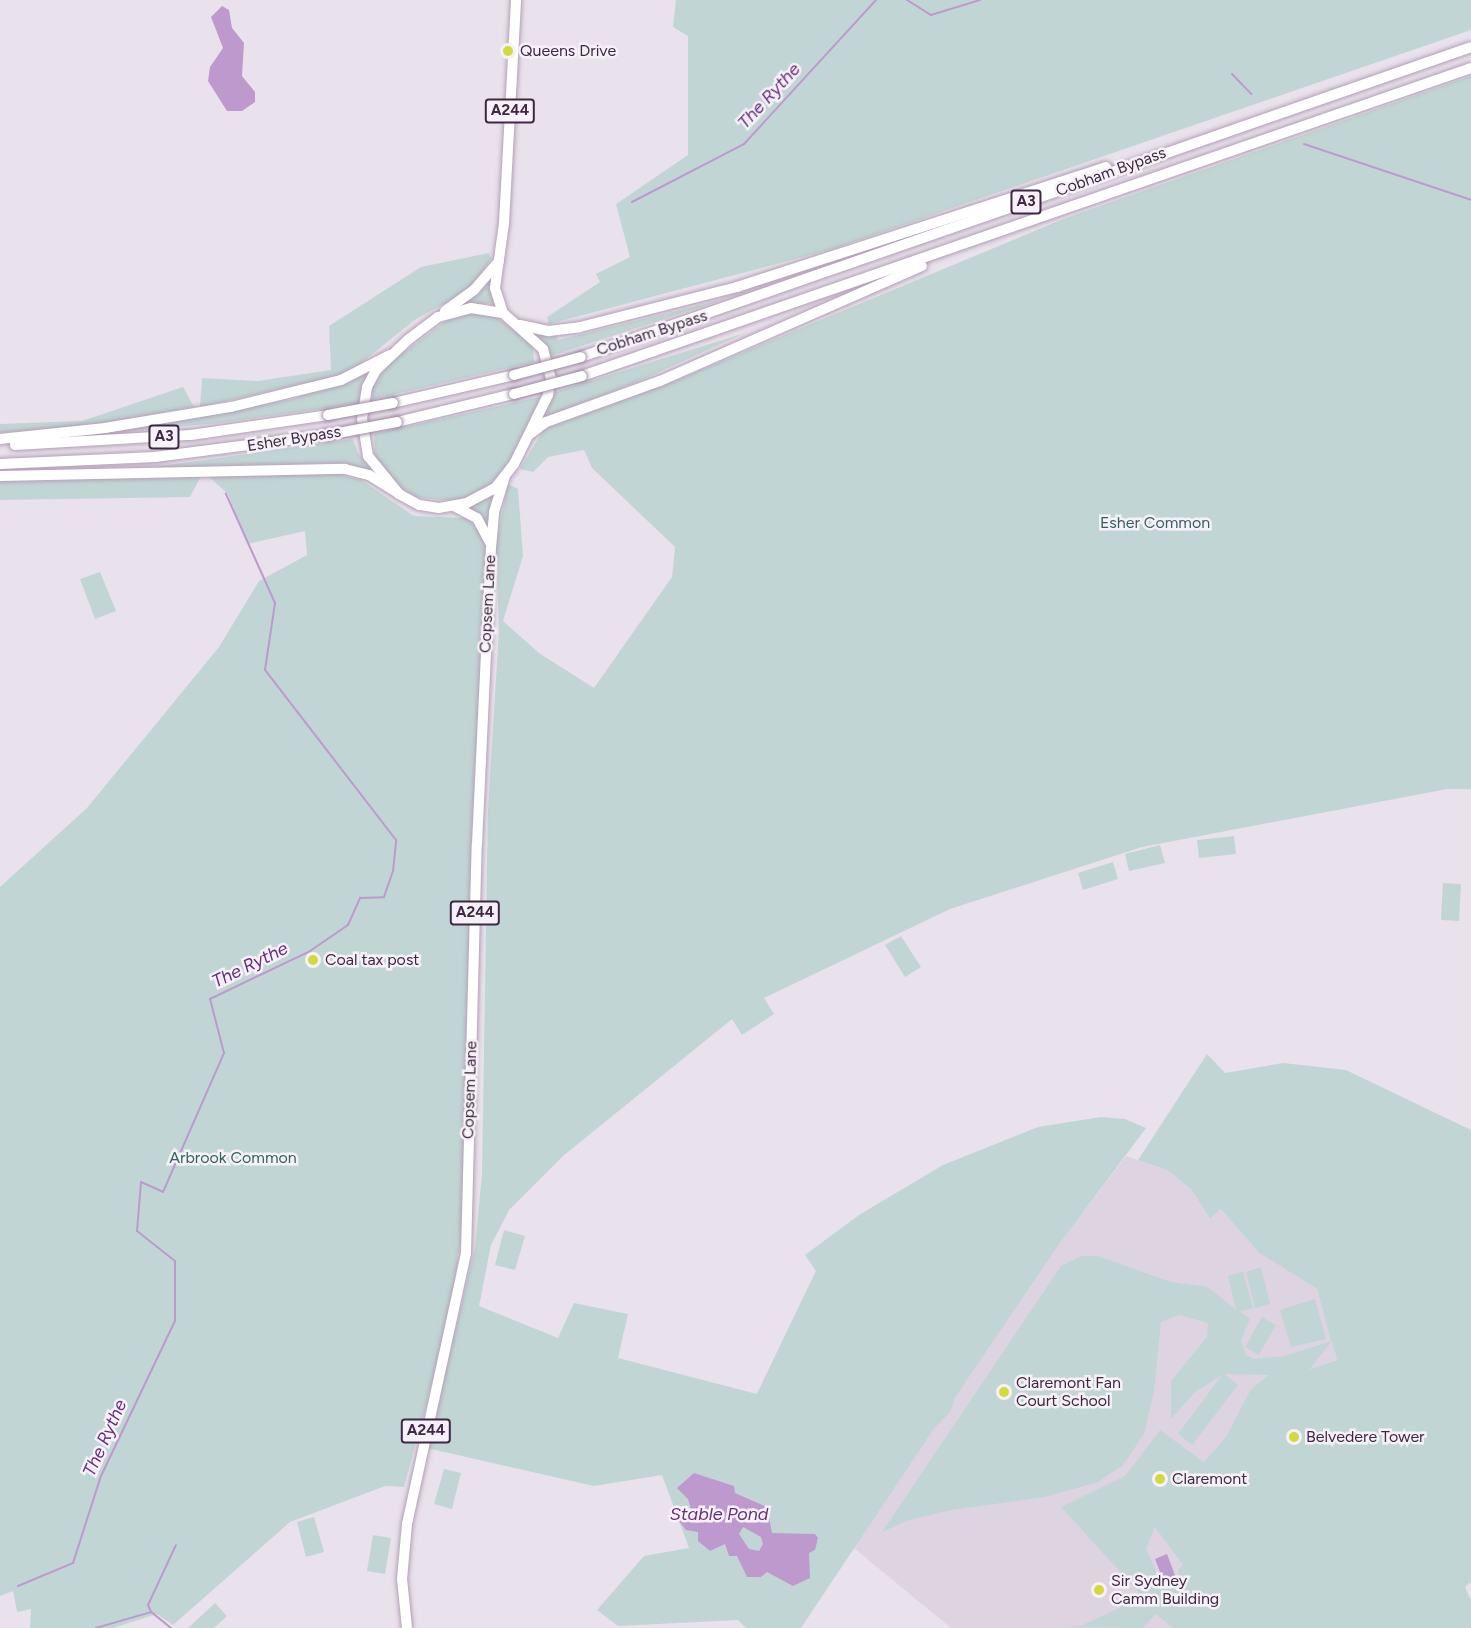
<!DOCTYPE html>
<html>
<head>
<meta charset="utf-8">
<style>
	body { margin:0 }
	#map { position:relative; width:1471px; height:1628px; overflow:hidden; background:#e9e1eb; font-family:Figtree,sans-serif }
	div>[style] { position:absolute }
	[style*='--x'] { left:calc(var(--x)*1px); top:calc(var(--y)*1px); width:calc(var(--w)*1px); rotate:calc(var(--a)*1deg) }
	.built>* { inset:0; background:#ded3e0 }
	.green>* { inset:0; background:#c1d6d4 }
	.water>* { inset:0; background:#be99ce }
	.stream>* { height:2px; margin:-1px; padding:0 1px; transform-origin:1px; border-radius:1px; background:#be99ce }
	.roads { filter:drop-shadow(0 0 2px #b39fb8) drop-shadow(0 0 2px #b39fb8) }
	.primary>* { height:10px; margin:-5px; padding:0 5px; transform-origin:5px; border-radius:5px; background:#fff }
	.trunk>* { height:10px; margin:-5px; padding:0 5px; transform-origin:5px; border-radius:5px; background:#fff }
	.bridges { filter:drop-shadow(0 0 2px #9d87a3) drop-shadow(0 0 2px #9d87a3) }
	.trunk-bridge>* { height:10px; margin:-5px; padding:0 5px; transform-origin:5px; border-radius:5px; background:#fff }
	.dots>* { width:16px; height:16px; translate:-50% -50%; box-sizing:border-box; border:3px solid #f6f1f8; border-radius:50% }
	span { translate:-50% -50%; white-space:nowrap; text-align:center; line-height:1.15; -webkit-text-stroke:5px #f6f1f8; paint-order:stroke }
	.shield-label span { padding:2px 4px; background:#f6f1f8; border:2px solid; border-radius:4px; -webkit-text-stroke-width:0 }
	.shield-label { font-size:15px; color:#3f2844; font-weight:700 }
	.poi-label { font-size:16px; color:#3f2844 }
	.left { translate:0 -50%; text-align:left }
	.street-label { font-size:16px; color:#3f2844 }
	.park-label { font-size:16px; color:#346161 }
	.water-label { font-size:18px; color:#682e7c; font-style:italic }
</style>
</head>
<body>
<div id="map">
	<div class="built">
		<i style="clip-path:polygon(1126px 1156px,1167px 1170px,1191px 1189px,1210px 1219px,1221px 1209px,1259px 1253px,1317px 1289px,1337px 1360px,1308px 1371px,1459px 1628px,951px 1628px,854px 1548px,869px 1524px,736px 1437px,816px 1271px,1055px 1250px)"></i>
	</div>
	<div class="green">
		<i style="clip-path:polygon(676px 0,1471px 0,1471px 30px,833px 249px,549px 324px,547px 317px,600px 282px,596px 274px,630px 257px,616px 204px,688px 155px,688px 36px,673px 27px)"></i>
		<i style="clip-path:polygon(1471px 76px,1471px 789px,1447px 789px,1142px 847px,950px 909px,764px 998px,774px 1014px,742px 1035px,732px 1019px,737px 1015px,563px 1156px,509px 1210px,491px 1245px,479px 1306px,558px 1338px,574px 1303px,628px 1314px,618px 1358px,757px 1394px,816px 1271px,805px 1255px,859px 1215px,943px 1165px,1038px 1127px,1101px 1117px,1125px 1119px,1146px 1128px,1055px 1250px,956px 1396px,950px 1412px,935px 1427px,801px 1628px,746px 1628px,738px 1620px,618px 1626px,597px 1610px,644px 1556px,689px 1548px,662px 1475px,594px 1486px,427px 1448px,475px 1248px,482px 1174px,488px 810px,499px 631px,496px 544px,508px 484px,518px 489px,523px 556px,503px 621px,539px 653px,594px 688px,672px 577px,675px 547px,592px 468px,584px 450px,548px 457px,533px 472px,520px 469px,544px 429px,667px 384px,1066px 218px)"></i>
		<i style="clip-path:polygon(489px 253px,491px 259px,477px 281px,457px 297px,416px 319px,356px 367px,341px 375px,200px 407px,202px 378px,258px 381px,331px 370px,329px 326px,421px 267px)"></i>
		<i style="clip-path:polygon(493px 276px,493px 303px,463px 305px,478px 293px)"></i>
		<i style="clip-path:polygon(725px 299px,551px 356px,535px 335px,556px 335px,558px 340px)"></i>
		<i style="clip-path:polygon(473px 312px,492px 314px,520px 334px,533px 345px,534px 362px,374px 399px,370px 391px,388px 364px,450px 318px)"></i>
		<i style="clip-path:polygon(745px 333px,637px 382px,541px 419px,555px 392px)"></i>
		<i style="clip-path:polygon(368px 371px,360px 403px,219px 423px,103px 433px,293px 399px)"></i>
		<i style="clip-path:polygon(183px 387px,194px 407px,86px 426px,0 433px,0 424px,82px 421px)"></i>
		<i style="clip-path:polygon(539px 397px,539px 406px,508px 463px,496px 481px,480px 494px,454px 501px,415px 497px,403px 491px,375px 459px,374px 434px)"></i>
		<i style="clip-path:polygon(353px 439px,358px 453px,372px 471px,334px 463px,141px 469px)"></i>
		<i style="clip-path:polygon(333px 473px,361px 480px,414px 516px,467px 518px,486px 539px,463px 1221px,451px 1312px,404px 1487px,385px 1486px,290px 1522px,173px 1625px,157px 1614px,113px 1628px,30px 1628px,31px 1609px,17px 1612px,13px 1591px,0 1596px,0 887px,87px 808px,219px 647px,259px 581px,307px 555px,305px 531px,247px 544px,228px 494px,208px 476px)"></i>
		<i style="clip-path:polygon(201px 476px,190px 497px,0 500px,0 480px)"></i>
		<i style="clip-path:polygon(494px 495px,490px 527px,469px 507px)"></i>
		<i style="clip-path:polygon(100px 572px,116px 611px,95px 619px,80px 579px)"></i>
		<i style="clip-path:polygon(1234px 836px,1236px 854px,1199px 858px,1197px 840px)"></i>
		<i style="clip-path:polygon(1160px 845px,1165px 863px,1129px 871px,1125px 854px)"></i>
		<i style="clip-path:polygon(1113px 862px,1118px 879px,1083px 890px,1078px 873px)"></i>
		<i style="clip-path:polygon(1443px 883px,1461px 884px,1459px 921px,1441px 920px)"></i>
		<i style="clip-path:polygon(901px 936px,921px 967px,905px 977px,885px 945px)"></i>
		<i style="clip-path:polygon(evenodd,1207px 1054px,1225px 1073px,1283px 1063px,1346px 1070px,1471px 1130px,1471px 1582px,1465px 1587px,1471px 1600px,1471px 1628px,1173px 1628px,1156px 1614px,1142px 1628px,1061px 1627px,1080px 1626px,1143px 1597px,1061px 1507px,1125px 1476px,1160px 1430px,1204px 1462px,1226px 1437px,1251px 1389px,1269px 1375px,1224px 1374px,1238px 1385px,1192px 1445px,1178px 1434px,1222px 1375px,1194px 1393px,1171px 1419px,1171px 1381px,1207px 1337px,1208px 1323px,1179px 1315px,1161px 1322px,1154px 1391px,1144px 1434px,1123px 1465px,1098px 1482px,1045px 1497px,951px 1510px,906px 1521px,882px 1532px,1061px 1266px,1081px 1256px,1098px 1256px,1171px 1282px,1208px 1287px,1236px 1310px,1228px 1276px,1243px 1272px,1253px 1308px,1240px 1311px,1250px 1319px,1241px 1340px,1246px 1355px,1254px 1359px,1285px 1356px,1331px 1341px,1317px 1289px,1259px 1253px,1221px 1209px,1210px 1219px,1191px 1189px,1167px 1170px,1138px 1160px,1207px 1054px,1332px 1342px,1337px 1360px,1309px 1370px,1331px 1342px,1332px 1342px,1207px 1054px,1155px 1527px,1183px 1565px,1178px 1570px,1180px 1580px,1162px 1584px,1146px 1549px,1155px 1527px)"></i>
		<i style="clip-path:polygon(504px 1230px,525px 1236px,515px 1270px,495px 1265px)"></i>
		<i style="clip-path:polygon(1261px 1267px,1270px 1304px,1255px 1308px,1246px 1272px)"></i>
		<i style="clip-path:polygon(1315px 1299px,1326px 1339px,1291px 1347px,1280px 1310px)"></i>
		<i style="clip-path:polygon(1262px 1317px,1276px 1325px,1259px 1355px,1245px 1347px)"></i>
		<i style="clip-path:polygon(444px 1469px,461px 1473px,452px 1509px,434px 1504px)"></i>
		<i style="clip-path:polygon(314px 1517px,324px 1552px,306px 1557px,297px 1522px)"></i>
		<i style="clip-path:polygon(373px 1535px,391px 1538px,385px 1574px,367px 1571px)"></i>
		<i style="clip-path:polygon(215px 1603px,227px 1616px,214px 1628px,188px 1628px)"></i>
	</div>
	<div class="water">
		<i style="clip-path:polygon(222px 6px,229px 10px,232px 28px,244px 43px,242px 76px,255px 92px,255px 102px,242px 111px,227px 111px,208px 81px,210px 67px,223px 48px,211px 17px)"></i>
		<i style="clip-path:polygon(evenodd,694px 1473px,734px 1486px,735px 1493px,767px 1507px,772px 1533px,815px 1534px,818px 1538px,815px 1550px,809px 1553px,810px 1578px,793px 1586px,767px 1572px,761px 1577px,747px 1577px,737px 1556px,729px 1556px,725px 1544px,710px 1551px,698px 1541px,698px 1532px,686px 1530px,679px 1521px,692px 1512px,688px 1499px,677px 1488px,694px 1473px,743px 1527px,761px 1537px,763px 1544px,759px 1551px,749px 1549px,739px 1534px,743px 1527px)"></i>
		<i style="clip-path:polygon(1167px 1554px,1176px 1578px,1164px 1582px,1155px 1559px)"></i>
	</div>
	<div class="stream">
		<i style="--x:907;--y:0;--w:28;--a:32"></i>
		<i style="--x:931;--y:15;--w:51;--a:-17"></i>
		<i style="--x:1232;--y:74;--w:28;--a:46"></i>
		<i style="--x:1304;--y:144;--w:176;--a:18.5"></i>
		<i style="--x:632;--y:202;--w:126;--a:-27.4"></i>
		<i style="--x:744;--y:144;--w:195;--a:-47.5"></i>
		<i style="--x:18;--y:1586;--w:60;--a:-22.7"></i>
		<i style="--x:73;--y:1563;--w:91;--a:-72.2"></i>
		<i style="--x:101;--y:1476;--w:172;--a:-64.5"></i>
		<i style="--x:175;--y:1321;--w:60;--a:-90"></i>
		<i style="--x:175;--y:1261;--w:48;--a:-141.7"></i>
		<i style="--x:137;--y:1231;--w:49;--a:-85.3"></i>
		<i style="--x:141;--y:1182;--w:24;--a:24"></i>
		<i style="--x:163;--y:1192;--w:152;--a:-66.3"></i>
		<i style="--x:224;--y:1053;--w:56;--a:-104.5"></i>
		<i style="--x:210;--y:999;--w:111;--a:-25.6"></i>
		<i style="--x:310;--y:951;--w:46;--a:-34.4"></i>
		<i style="--x:348;--y:925;--w:30;--a:-66"></i>
		<i style="--x:360;--y:898;--w:24;--a:-2"></i>
		<i style="--x:384;--y:897;--w:28;--a:-71"></i>
		<i style="--x:393;--y:871;--w:31;--a:-84"></i>
		<i style="--x:396;--y:840;--w:215;--a:-127.6"></i>
		<i style="--x:265;--y:670;--w:68;--a:-81.5"></i>
		<i style="--x:275;--y:603;--w:120;--a:-114.2"></i>
		<i style="--x:96;--y:1628;--w:57;--a:-16.2"></i>
		<i style="--x:171;--y:1628;--w:26;--a:-141"></i>
		<i style="--x:151;--y:1612;--w:8;--a:-113"></i>
		<i style="--x:148;--y:1605;--w:66;--a:-65"></i>
	</div>
	<div class="roads">
		<div class="primary">
			<i style="--x:471;--y:308;--w:32;--a:9"></i>
			<i style="--x:503;--y:313;--w:54;--a:42"></i>
			<i style="--x:543;--y:349;--w:30;--a:75"></i>
			<i style="--x:551;--y:378;--w:17;--a:100"></i>
			<i style="--x:548;--y:395;--w:77;--a:116.2"></i>
			<i style="--x:514;--y:464;--w:31;--a:128"></i>
			<i style="--x:495;--y:488;--w:32;--a:152"></i>
			<i style="--x:467;--y:503;--w:28;--a:170"></i>
			<i style="--x:439;--y:508;--w:20;--a:-171"></i>
			<i style="--x:419;--y:505;--w:23;--a:-151"></i>
			<i style="--x:399;--y:494;--w:49;--a:-129.2"></i>
			<i style="--x:368;--y:456;--w:37;--a:-99"></i>
			<i style="--x:362;--y:419;--w:32;--a:-81"></i>
			<i style="--x:367;--y:387;--w:19;--a:-62"></i>
			<i style="--x:376;--y:370;--w:45;--a:-43.2"></i>
			<i style="--x:409;--y:339;--w:36;--a:-37"></i>
			<i style="--x:438;--y:317;--w:34;--a:-15"></i>
			<i style="--x:445;--y:311;--w:36;--a:-36"></i>
			<i style="--x:474;--y:290;--w:38;--a:-49"></i>
			<i style="--x:503;--y:313;--w:26;--a:-108"></i>
			<i style="--x:495;--y:288;--w:66;--a:-82.1"></i>
			<i style="--x:504;--y:223;--w:223;--a:-86.9"></i>
			<i style="--x:454;--y:506;--w:26;--a:28"></i>
			<i style="--x:477;--y:518;--w:27;--a:62"></i>
			<i style="--x:407;--y:1628;--w:49;--a:-95.8"></i>
			<i style="--x:402;--y:1579;--w:55;--a:-84.8"></i>
			<i style="--x:407;--y:1524;--w:277;--a:-77.7"></i>
			<i style="--x:466;--y:1253;--w:409;--a:-88.5"></i>
			<i style="--x:477;--y:844;--w:296;--a:-87.3"></i>
			<i style="--x:491;--y:548;--w:36;--a:-85"></i>
			<i style="--x:494;--y:512;--w:38;--a:-73"></i>
		</div>
		<div class="trunk">
			<i style="--x:520;--y:325;--w:30;--a:12"></i>
			<i style="--x:549;--y:331;--w:31;--a:-7"></i>
			<i style="--x:580;--y:327;--w:162;--a:-14.3"></i>
			<i style="--x:737;--y:287;--w:388;--a:-18"></i>
			<i style="--x:581;--y:357;--w:942;--a:-19.2"></i>
			<i style="--x:582;--y:376;--w:941;--a:-19.11"></i>
			<i style="--x:393;--y:403;--w:124;--a:-13"></i>
			<i style="--x:397;--y:422;--w:120;--a:-13.5"></i>
			<i style="--x:530;--y:434;--w:20;--a:-37"></i>
			<i style="--x:546;--y:422;--w:121;--a:-19.8"></i>
			<i style="--x:660;--y:381;--w:286;--a:-23.7"></i>
			<i style="--x:0;--y:439;--w:106;--a:-6"></i>
			<i style="--x:105;--y:428;--w:128;--a:-9.5"></i>
			<i style="--x:231;--y:407;--w:113;--a:-13.8"></i>
			<i style="--x:341;--y:380;--w:55;--a:-27"></i>
			<i style="--x:15;--y:445;--w:176;--a:-3.3"></i>
			<i style="--x:191;--y:435;--w:138;--a:-8.3"></i>
			<i style="--x:0;--y:464;--w:155;--a:-2.6"></i>
			<i style="--x:155;--y:457;--w:173;--a:-7.3"></i>
			<i style="--x:0;--y:476;--w:345;--a:-1.2"></i>
			<i style="--x:345;--y:469;--w:25;--a:14"></i>
			<i style="--x:369;--y:475;--w:36;--a:32"></i>
		</div>
	</div>
	<div class="bridges">
		<div class="trunk-bridge">
			<i style="--x:514;--y:375;--w:69;--a:-15"></i>
			<i style="--x:514;--y:394;--w:70;--a:-14.8"></i>
			<i style="--x:328;--y:415;--w:66;--a:-10.5"></i>
			<i style="--x:327;--y:435;--w:71;--a:-10.5"></i>
		</div>
	</div>
	<div class="dots">
		<i style="left:508px;top:51px;background:#d3da3c"></i>
		<i style="left:313px;top:960px;background:#d3da3c"></i>
		<i style="left:1004px;top:1392px;background:#d3da3c"></i>
		<i style="left:1294px;top:1437px;background:#d3da3c"></i>
		<i style="left:1160px;top:1479px;background:#d3da3c"></i>
		<i style="left:1099px;top:1590px;background:#d3da3c"></i>
	</div>
	<div class="shield-label">
		<span style="left:510px;top:111px">A244</span>
		<span style="left:1026px;top:202px">A3</span>
		<span style="left:164px;top:437px">A3</span>
		<span style="left:475px;top:913px">A244</span>
		<span style="left:426px;top:1431px">A244</span>
	</div>
	<div class="poi-label">
		<span class="left" style="left:520px;top:51px">Queens Drive</span>
		<span class="left" style="left:325px;top:960px">Coal tax post</span>
		<span class="left" style="left:1016px;top:1392px">Claremont Fan<br>Court School</span>
		<span class="left" style="left:1306px;top:1437px">Belvedere Tower</span>
		<span class="left" style="left:1172px;top:1479px">Claremont</span>
		<span class="left" style="left:1111px;top:1590px">Sir Sydney<br>Camm Building</span>
	</div>
	<div class="street-label">
		<span style="left:1111px;top:172px;rotate:-20deg">Cobham Bypass</span>
		<span style="left:652px;top:333px;rotate:-18deg">Cobham Bypass</span>
		<span style="left:294px;top:439px;rotate:-9deg">Esher Bypass</span>
		<span style="left:488px;top:604px;rotate:-87deg">Copsem Lane</span>
		<span style="left:470px;top:1090px;rotate:-88deg">Copsem Lane</span>
	</div>
	<div class="park-label">
		<span style="left:1155px;top:523px">Esher Common</span>
		<span style="left:233px;top:1158px">Arbrook Common</span>
	</div>
	<div class="water-label">
		<span style="left:769px;top:96px;rotate:-47deg">The Rythe</span>
		<span style="left:250px;top:965px;rotate:-26deg">The Rythe</span>
		<span style="left:105px;top:1438px;rotate:-66deg">The Rythe</span>
		<span style="left:719px;top:1514px">Stable Pond</span>
	</div>
</div>
</body>
</html>
